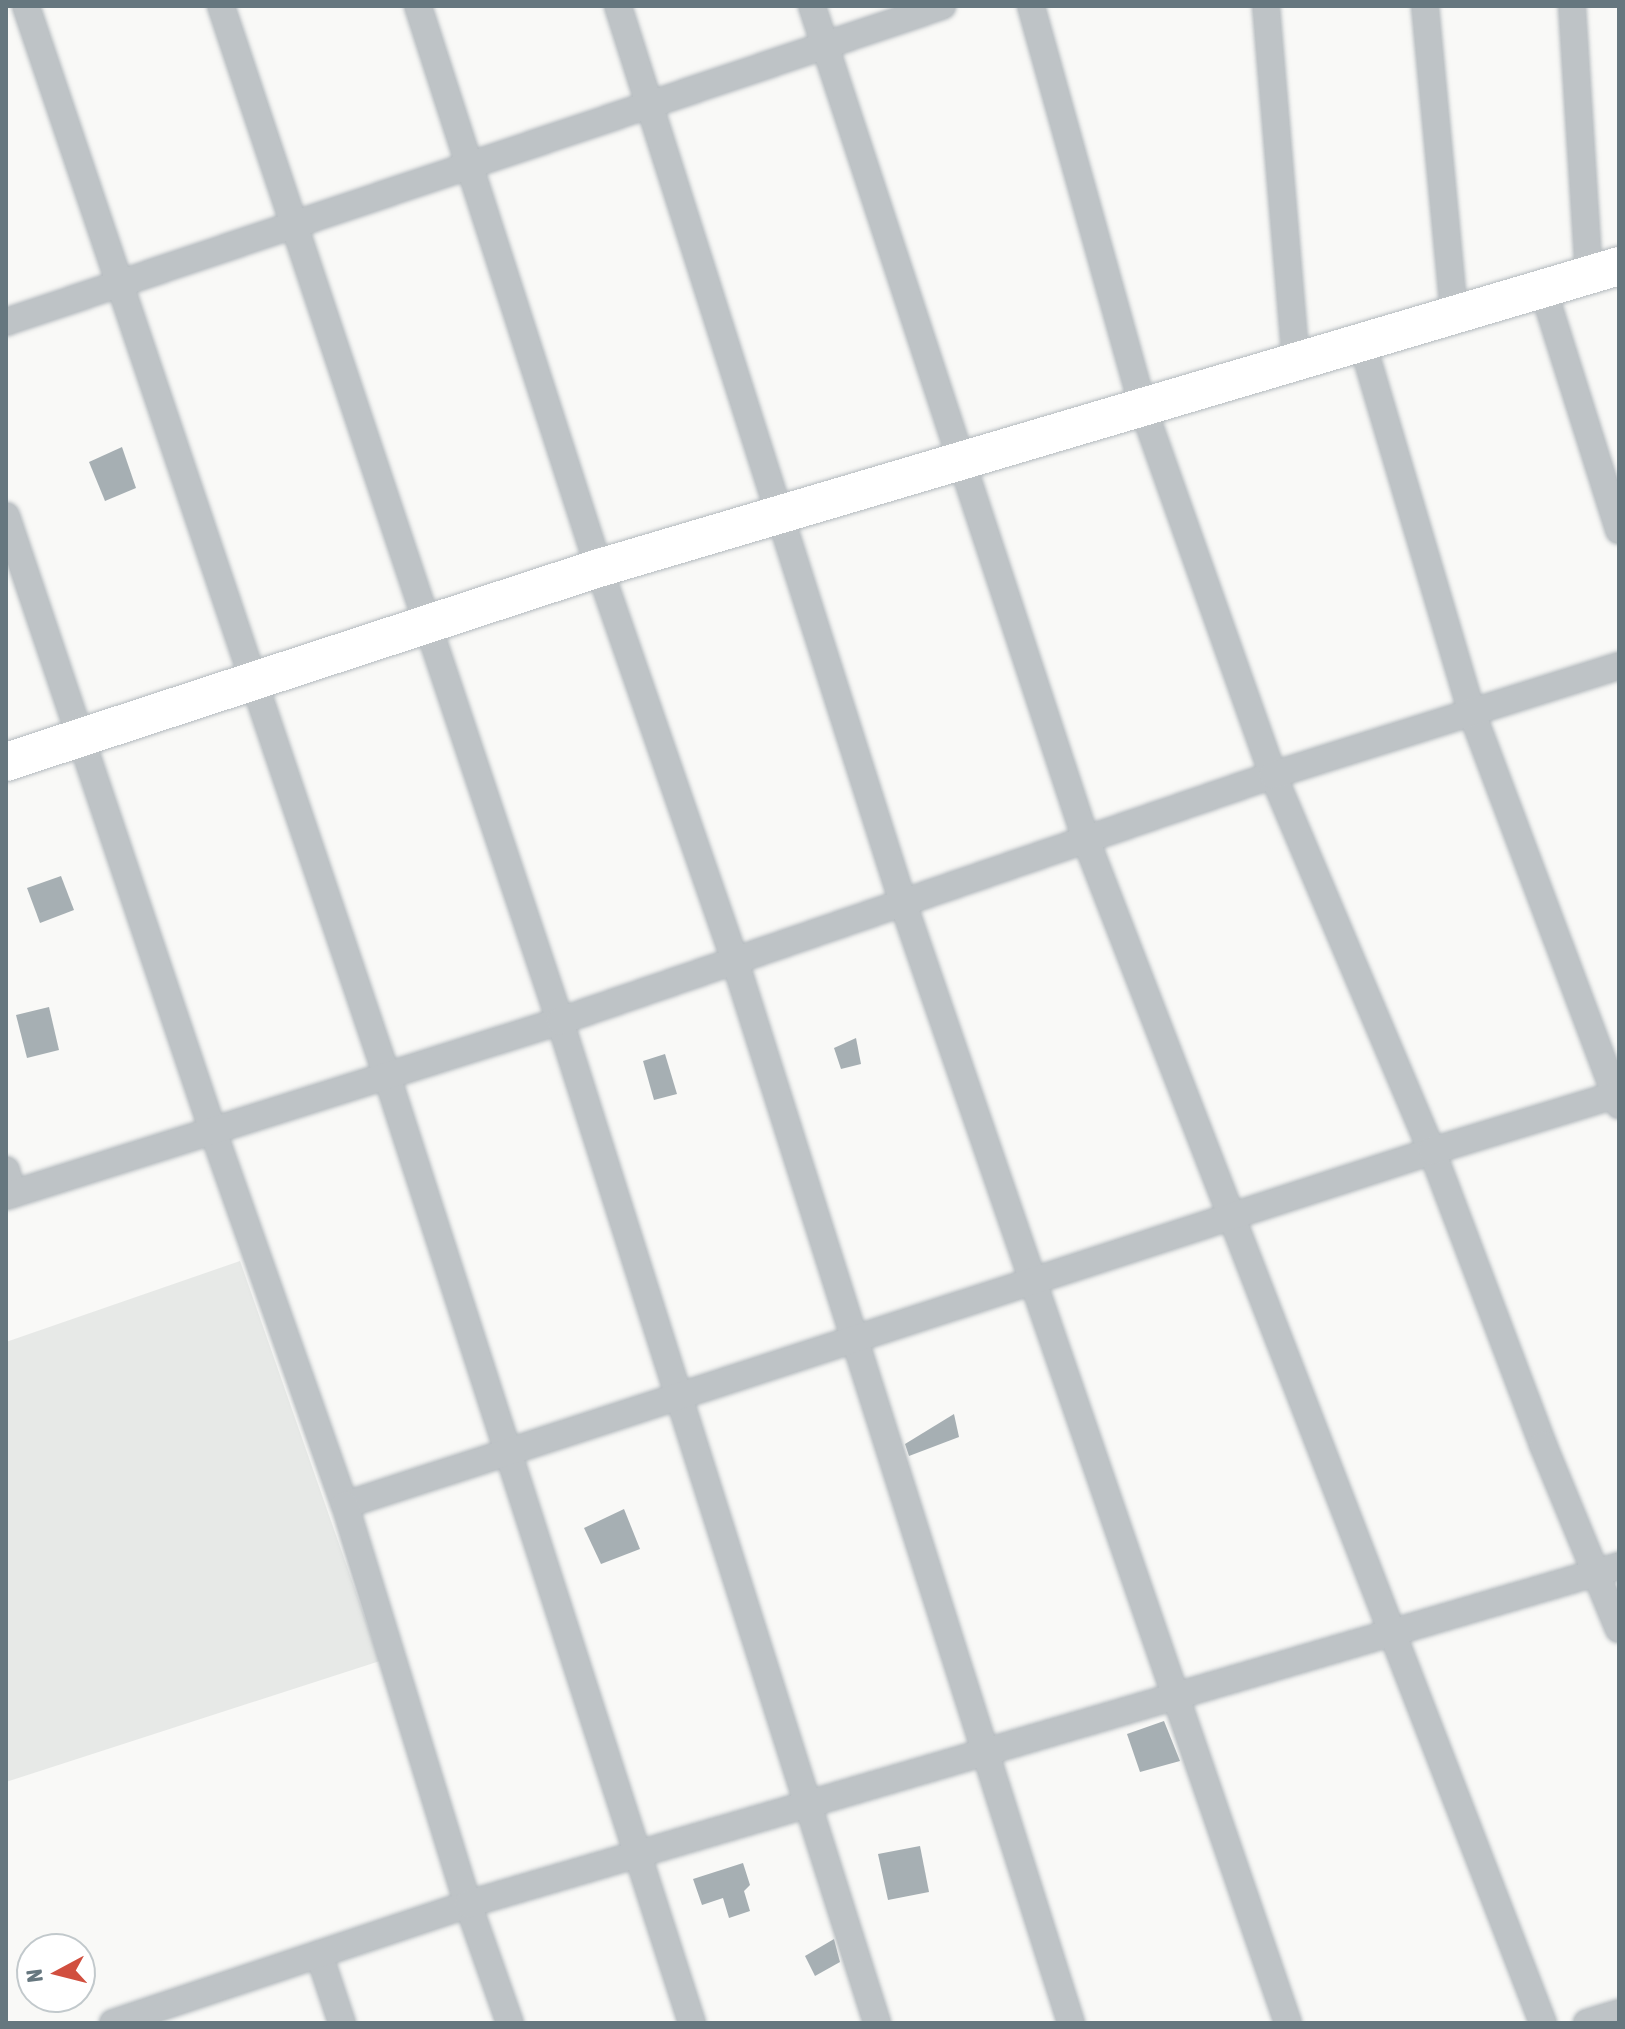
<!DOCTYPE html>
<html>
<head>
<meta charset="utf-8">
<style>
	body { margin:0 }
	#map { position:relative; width:1625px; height:2029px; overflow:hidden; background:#f9f9f7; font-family:"Asap Condensed",sans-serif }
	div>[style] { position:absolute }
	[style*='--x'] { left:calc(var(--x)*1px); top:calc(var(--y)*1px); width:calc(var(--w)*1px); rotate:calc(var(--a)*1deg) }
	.built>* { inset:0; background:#e7e9e7 }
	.building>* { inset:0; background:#a6afb3 }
	.roads { filter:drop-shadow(0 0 2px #b3b9bd) drop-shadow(0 0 2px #b3b9bd) }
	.street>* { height:26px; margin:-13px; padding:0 13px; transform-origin:13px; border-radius:13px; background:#bec3c6 }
	.secondary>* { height:38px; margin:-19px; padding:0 19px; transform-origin:19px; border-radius:19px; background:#fff }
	span { translate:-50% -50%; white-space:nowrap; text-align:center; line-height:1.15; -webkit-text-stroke:8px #fff; paint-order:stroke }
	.frame { position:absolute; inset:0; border:8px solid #66777f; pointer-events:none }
	.north { position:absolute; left:16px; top:1933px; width:80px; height:80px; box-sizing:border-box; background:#fff; border:2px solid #c2c9cc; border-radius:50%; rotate:263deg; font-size:22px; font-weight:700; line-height:32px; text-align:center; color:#66777f }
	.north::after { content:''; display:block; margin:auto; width:28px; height:36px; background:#d14f3f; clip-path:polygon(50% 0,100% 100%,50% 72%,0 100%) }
</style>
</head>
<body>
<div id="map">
	<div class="built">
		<i style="clip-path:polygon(240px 1261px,380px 1661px,6px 1782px,6px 1342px)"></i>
	</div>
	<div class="building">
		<i style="clip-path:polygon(122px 447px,136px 488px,105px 501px,89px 462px)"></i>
		<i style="clip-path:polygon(61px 876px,74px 910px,40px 923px,27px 888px)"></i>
		<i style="clip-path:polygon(49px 1007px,59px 1050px,27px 1058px,16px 1015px)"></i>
		<i style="clip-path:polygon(856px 1038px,861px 1064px,841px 1069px,834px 1048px)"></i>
		<i style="clip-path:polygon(665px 1054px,677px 1094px,654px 1100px,643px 1061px)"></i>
		<i style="clip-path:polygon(954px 1414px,959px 1437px,909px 1456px,905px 1444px)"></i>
		<i style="clip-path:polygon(624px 1509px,640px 1549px,601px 1564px,584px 1528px)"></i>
		<i style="clip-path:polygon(1164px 1721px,1180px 1761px,1140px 1772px,1127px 1734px)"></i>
		<i style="clip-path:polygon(920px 1846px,929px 1892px,888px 1900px,878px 1854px)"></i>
		<i style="clip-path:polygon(743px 1863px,750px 1885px,744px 1891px,750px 1911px,729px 1918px,723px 1898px,702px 1905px,693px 1879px)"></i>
		<i style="clip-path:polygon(834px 1939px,840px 1962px,815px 1976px,805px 1956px)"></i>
	</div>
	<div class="roads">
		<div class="street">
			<i style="--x:26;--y:6;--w:1129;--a:71.36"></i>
			<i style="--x:387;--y:1076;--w:995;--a:72.15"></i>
			<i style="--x:221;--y:6;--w:1070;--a:71.53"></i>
			<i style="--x:560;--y:1021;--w:1051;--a:72.44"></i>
			<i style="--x:418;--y:6;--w:590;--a:72.15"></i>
			<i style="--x:599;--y:568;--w:416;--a:70.9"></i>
			<i style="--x:735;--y:961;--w:1114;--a:72.44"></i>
			<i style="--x:618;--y:6;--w:941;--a:72.37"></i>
			<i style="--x:903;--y:903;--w:1184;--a:71.03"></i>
			<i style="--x:812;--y:6;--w:878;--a:71.81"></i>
			<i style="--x:1086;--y:840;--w:1268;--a:68.88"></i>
			<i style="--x:1031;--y:6;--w:417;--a:74.4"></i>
			<i style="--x:1143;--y:408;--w:389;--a:70.5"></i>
			<i style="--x:1273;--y:775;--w:408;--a:67.1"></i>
			<i style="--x:1432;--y:1151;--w:314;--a:69.3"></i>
			<i style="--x:1543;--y:1445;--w:199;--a:67.6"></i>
			<i style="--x:1266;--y:6;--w:357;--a:85.2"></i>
			<i style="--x:1425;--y:6;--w:310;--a:84.6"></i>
			<i style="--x:1572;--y:6;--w:270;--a:86.4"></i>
			<i style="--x:1543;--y:289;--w:253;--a:72.5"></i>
			<i style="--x:6;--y:322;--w:988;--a:-18.66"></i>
			<i style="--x:1362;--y:342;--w:387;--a:73.5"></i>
			<i style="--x:1472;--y:713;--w:419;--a:69.4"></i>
			<i style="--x:6;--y:516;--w:649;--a:71.4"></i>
			<i style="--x:213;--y:1131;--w:397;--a:70.6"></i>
			<i style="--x:345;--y:1505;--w:1143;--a:-18.04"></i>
			<i style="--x:1432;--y:1151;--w:195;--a:-17"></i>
			<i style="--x:6;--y:1170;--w:25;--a:74"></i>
			<i style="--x:6;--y:1196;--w:581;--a:-17.53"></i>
			<i style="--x:560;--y:1021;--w:754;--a:-19.04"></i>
			<i style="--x:1273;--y:775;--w:363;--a:-17.5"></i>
			<i style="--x:345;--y:1505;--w:418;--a:72.9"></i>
			<i style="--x:468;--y:1904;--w:126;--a:70.6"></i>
			<i style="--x:319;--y:1954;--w:73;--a:71.6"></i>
			<i style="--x:113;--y:2023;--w:374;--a:-18.5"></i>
			<i style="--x:468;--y:1904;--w:1200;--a:-16.37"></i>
			<i style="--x:1587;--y:2023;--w:34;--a:-17"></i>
		</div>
		<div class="secondary">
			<i style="--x:6;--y:762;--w:624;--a:-18.12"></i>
			<i style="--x:599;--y:568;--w:1064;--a:-16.49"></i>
		</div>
	</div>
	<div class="frame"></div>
	<div class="north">N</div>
</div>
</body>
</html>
